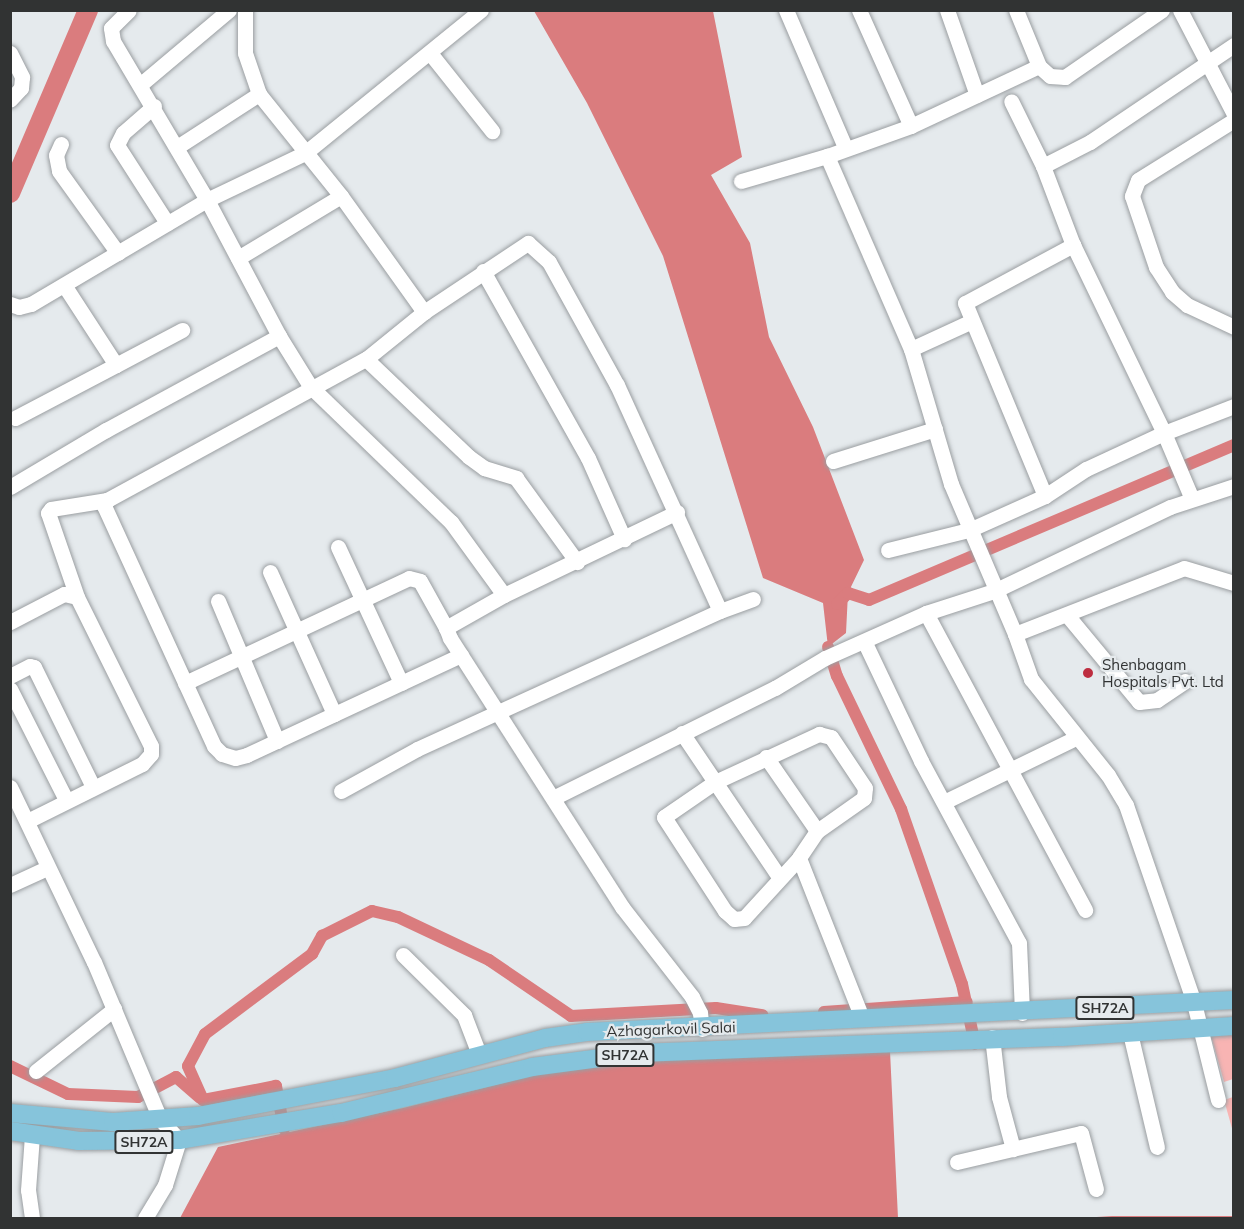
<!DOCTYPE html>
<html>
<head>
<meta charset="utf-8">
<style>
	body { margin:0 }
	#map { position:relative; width:1244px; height:1229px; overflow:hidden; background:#e5eaed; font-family:Mulish,sans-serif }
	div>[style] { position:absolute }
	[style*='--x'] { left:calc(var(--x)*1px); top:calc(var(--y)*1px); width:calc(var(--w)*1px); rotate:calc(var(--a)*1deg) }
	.green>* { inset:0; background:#f8b4b3 }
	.water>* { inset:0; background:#da7c7e }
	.canal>* { height:12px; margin:-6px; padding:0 6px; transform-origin:6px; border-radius:6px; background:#da7c7e }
	.river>* { height:20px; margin:-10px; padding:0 10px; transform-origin:10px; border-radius:10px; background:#da7c7e }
	.roads { filter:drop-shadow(0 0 2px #9a9ea1) drop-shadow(0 0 2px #9a9ea1) }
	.minor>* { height:15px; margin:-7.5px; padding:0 7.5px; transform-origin:7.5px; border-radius:7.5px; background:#fff }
	.major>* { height:18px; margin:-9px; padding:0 9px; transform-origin:9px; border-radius:9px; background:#86c4db }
	.dots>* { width:16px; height:16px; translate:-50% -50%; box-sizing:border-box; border:3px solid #e5eaed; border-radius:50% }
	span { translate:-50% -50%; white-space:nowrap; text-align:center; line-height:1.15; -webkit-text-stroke:4.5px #e5eaed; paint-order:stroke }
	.shield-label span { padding:2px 4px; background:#e5eaed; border:2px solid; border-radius:4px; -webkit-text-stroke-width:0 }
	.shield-label { font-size:14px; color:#313333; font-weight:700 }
	.poi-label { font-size:15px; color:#313333 }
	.left { translate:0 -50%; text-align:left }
	.street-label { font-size:15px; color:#313333 }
	.frame { position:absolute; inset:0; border:12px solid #313333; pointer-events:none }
</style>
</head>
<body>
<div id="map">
	<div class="green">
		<i style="clip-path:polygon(1233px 1030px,1233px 1079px,1224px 1082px,1211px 1036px)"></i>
		<i style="clip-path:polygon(1233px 1097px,1233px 1132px,1224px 1100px)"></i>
	</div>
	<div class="water">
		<i style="clip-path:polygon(534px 11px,713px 11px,742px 157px,711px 175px,750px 243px,769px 337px,813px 427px,864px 560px,848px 593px,846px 633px,828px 647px,823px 603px,763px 578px,663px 256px,587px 103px)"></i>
		<i style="clip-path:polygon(890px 1051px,898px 1218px,180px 1218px,218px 1147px,403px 1108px,543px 1073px,633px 1060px)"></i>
		<i style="clip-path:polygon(1112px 1216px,1233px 1216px,1234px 1218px,1081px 1218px)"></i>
	</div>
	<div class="canal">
		<i style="--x:837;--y:604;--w:16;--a:-45"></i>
		<i style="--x:848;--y:593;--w:22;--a:18"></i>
		<i style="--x:869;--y:600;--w:397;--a:-23"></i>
		<i style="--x:828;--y:647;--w:30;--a:73"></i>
		<i style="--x:837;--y:676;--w:148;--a:64.3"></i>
		<i style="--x:901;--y:809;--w:185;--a:70.8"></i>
		<i style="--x:962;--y:984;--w:61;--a:77.8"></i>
		<i style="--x:824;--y:1012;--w:143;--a:-4"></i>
		<i style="--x:10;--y:1066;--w:64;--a:25.8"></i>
		<i style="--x:68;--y:1094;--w:70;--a:2.5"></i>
		<i style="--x:138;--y:1097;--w:43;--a:-27.8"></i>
		<i style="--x:176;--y:1077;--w:32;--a:41"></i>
		<i style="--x:284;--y:1129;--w:44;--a:-100.5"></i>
		<i style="--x:276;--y:1086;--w:74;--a:169.1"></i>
		<i style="--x:203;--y:1100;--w:37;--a:-114"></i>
		<i style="--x:188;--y:1066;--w:36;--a:-62"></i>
		<i style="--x:205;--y:1034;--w:134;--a:-36.8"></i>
		<i style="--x:312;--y:954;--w:21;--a:-61"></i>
		<i style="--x:322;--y:936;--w:56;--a:-26.6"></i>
		<i style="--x:372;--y:911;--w:27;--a:13"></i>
		<i style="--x:398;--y:917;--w:101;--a:25.3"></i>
		<i style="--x:489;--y:960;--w:99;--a:34.3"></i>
		<i style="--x:571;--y:1016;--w:145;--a:-3.2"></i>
		<i style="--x:716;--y:1008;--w:47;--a:8.7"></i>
	</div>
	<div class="river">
		<i style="--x:10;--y:193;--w:199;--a:-66.9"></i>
	</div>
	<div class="roads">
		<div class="minor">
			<i style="--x:245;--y:10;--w:43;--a:90"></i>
			<i style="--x:245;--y:53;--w:43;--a:71.1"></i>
			<i style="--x:259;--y:94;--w:131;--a:51.2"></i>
			<i style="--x:341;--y:196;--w:143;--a:54.4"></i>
			<i style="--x:481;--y:10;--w:227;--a:140.9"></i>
			<i style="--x:305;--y:153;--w:109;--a:154.4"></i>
			<i style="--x:207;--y:200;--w:154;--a:62.1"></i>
			<i style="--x:279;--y:336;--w:59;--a:58.2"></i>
			<i style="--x:310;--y:386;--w:196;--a:44"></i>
			<i style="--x:451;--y:522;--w:90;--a:54"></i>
			<i style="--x:504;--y:595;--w:67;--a:150.4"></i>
			<i style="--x:446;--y:628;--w:11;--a:68"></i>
			<i style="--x:450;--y:638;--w:319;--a:57.4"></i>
			<i style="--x:622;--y:907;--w:114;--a:52.1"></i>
			<i style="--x:692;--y:997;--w:18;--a:63"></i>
			<i style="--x:700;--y:1013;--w:16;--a:83"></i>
			<i style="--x:786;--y:10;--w:151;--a:66.7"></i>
			<i style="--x:859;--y:10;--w:127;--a:65.9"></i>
			<i style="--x:947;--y:10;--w:90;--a:70.6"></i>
			<i style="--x:1016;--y:10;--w:61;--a:67.7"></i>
			<i style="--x:1162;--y:10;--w:118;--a:145.4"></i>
			<i style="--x:1065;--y:77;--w:15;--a:-176"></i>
			<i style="--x:1050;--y:76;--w:15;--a:-138"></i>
			<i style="--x:1039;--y:66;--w:141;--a:154.9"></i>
			<i style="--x:911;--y:126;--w:89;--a:160.3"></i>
			<i style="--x:827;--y:156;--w:210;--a:66.5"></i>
			<i style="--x:911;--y:349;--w:141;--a:73.5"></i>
			<i style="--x:951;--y:484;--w:163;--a:66.9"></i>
			<i style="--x:1015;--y:634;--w:48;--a:70.4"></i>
			<i style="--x:1031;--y:679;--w:123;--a:51.3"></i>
			<i style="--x:1108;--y:775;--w:35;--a:59"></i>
			<i style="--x:1126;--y:805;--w:209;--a:71"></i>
			<i style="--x:1194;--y:1003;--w:100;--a:76.1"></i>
			<i style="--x:1180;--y:10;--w:117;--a:62.6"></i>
			<i style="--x:10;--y:53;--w:27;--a:63"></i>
			<i style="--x:22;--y:77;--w:11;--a:95"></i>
			<i style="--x:21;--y:88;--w:16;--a:133"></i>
			<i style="--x:430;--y:53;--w:100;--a:51.5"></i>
			<i style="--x:141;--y:84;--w:115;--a:-40.1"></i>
			<i style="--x:154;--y:106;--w:41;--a:138.9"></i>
			<i style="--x:123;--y:133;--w:13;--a:117"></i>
			<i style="--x:117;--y:145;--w:93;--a:57.3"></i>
			<i style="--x:1234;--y:120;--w:113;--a:148"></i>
			<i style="--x:1138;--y:180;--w:17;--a:111"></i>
			<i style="--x:1132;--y:196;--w:75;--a:71.3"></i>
			<i style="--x:1156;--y:267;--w:30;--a:57"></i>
			<i style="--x:1172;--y:292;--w:20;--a:41"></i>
			<i style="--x:1187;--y:305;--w:52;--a:25.1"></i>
			<i style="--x:61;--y:144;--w:12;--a:114"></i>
			<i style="--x:56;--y:155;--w:16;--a:79"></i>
			<i style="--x:59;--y:171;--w:101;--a:54.3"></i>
			<i style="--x:177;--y:147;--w:98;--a:-32.9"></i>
			<i style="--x:1043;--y:166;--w:53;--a:-27.1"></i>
			<i style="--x:1090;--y:142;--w:174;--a:-34"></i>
			<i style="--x:741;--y:181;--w:90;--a:-16.2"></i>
			<i style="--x:238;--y:258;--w:120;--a:-31"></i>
			<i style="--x:483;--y:271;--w:214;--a:60.7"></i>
			<i style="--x:588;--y:458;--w:89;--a:66"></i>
			<i style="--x:10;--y:304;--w:9;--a:18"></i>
			<i style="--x:19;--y:307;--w:12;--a:-14"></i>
			<i style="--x:31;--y:304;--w:204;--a:-30.6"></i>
			<i style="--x:207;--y:200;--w:185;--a:-120.6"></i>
			<i style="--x:113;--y:41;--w:13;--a:-99"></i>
			<i style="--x:111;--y:28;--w:25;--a:-45"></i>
			<i style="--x:911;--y:349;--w:65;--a:-24.6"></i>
			<i style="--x:366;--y:359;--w:142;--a:43.6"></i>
			<i style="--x:469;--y:457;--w:19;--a:36"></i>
			<i style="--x:484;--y:468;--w:34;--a:17"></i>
			<i style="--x:516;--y:478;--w:104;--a:54"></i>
			<i style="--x:116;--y:365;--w:75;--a:-27.9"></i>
			<i style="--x:15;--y:418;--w:114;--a:-27.7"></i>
			<i style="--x:116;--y:365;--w:95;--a:-123"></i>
			<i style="--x:833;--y:461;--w:107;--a:-17.4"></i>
			<i style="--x:10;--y:487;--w:112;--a:-30.7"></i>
			<i style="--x:106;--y:430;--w:197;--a:-28.5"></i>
			<i style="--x:1045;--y:496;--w:209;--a:-112.5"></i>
			<i style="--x:965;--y:303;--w:123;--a:-28.2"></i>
			<i style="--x:1192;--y:499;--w:72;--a:-113"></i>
			<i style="--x:1164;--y:433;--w:75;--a:-21.1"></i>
			<i style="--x:338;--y:547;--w:150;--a:65.1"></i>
			<i style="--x:888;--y:550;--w:83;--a:-13.9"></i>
			<i style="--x:969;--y:530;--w:83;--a:-24.1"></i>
			<i style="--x:1045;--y:496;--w:49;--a:-33.4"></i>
			<i style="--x:1086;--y:469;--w:86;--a:-24.8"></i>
			<i style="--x:1164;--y:433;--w:209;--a:-115.8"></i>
			<i style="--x:1073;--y:245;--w:85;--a:-110.8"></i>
			<i style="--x:1043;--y:166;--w:72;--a:-116.2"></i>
			<i style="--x:270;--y:572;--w:156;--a:65.7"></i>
			<i style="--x:504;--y:595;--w:192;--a:-25.6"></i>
			<i style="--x:77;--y:597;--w:89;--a:-109"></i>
			<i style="--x:48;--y:513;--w:5;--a:-53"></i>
			<i style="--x:51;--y:509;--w:57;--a:-9.1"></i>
			<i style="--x:218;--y:601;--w:152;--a:67.1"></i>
			<i style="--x:926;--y:613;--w:337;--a:61.8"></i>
			<i style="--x:1067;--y:615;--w:113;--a:50.4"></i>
			<i style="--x:1139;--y:702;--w:18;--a:-6"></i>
			<i style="--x:1157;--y:700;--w:34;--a:-34"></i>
			<i style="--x:10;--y:622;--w:61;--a:-27.4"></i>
			<i style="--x:64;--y:594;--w:13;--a:13"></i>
			<i style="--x:77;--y:597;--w:166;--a:63.6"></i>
			<i style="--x:151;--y:746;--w:8;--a:90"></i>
			<i style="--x:151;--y:754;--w:13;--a:132"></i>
			<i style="--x:142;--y:764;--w:128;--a:153.6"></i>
			<i style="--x:1015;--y:634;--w:181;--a:-21.3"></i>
			<i style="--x:1184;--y:568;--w:52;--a:16.7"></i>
			<i style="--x:865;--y:643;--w:131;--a:64.6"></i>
			<i style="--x:921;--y:761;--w:207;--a:61.7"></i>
			<i style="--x:1019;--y:943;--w:70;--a:87.5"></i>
			<i style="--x:461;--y:655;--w:236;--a:155"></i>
			<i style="--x:247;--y:755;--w:12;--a:166"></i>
			<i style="--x:235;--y:758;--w:14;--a:-163"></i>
			<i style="--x:222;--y:754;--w:11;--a:-135"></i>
			<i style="--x:214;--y:746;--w:264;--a:-114.6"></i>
			<i style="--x:104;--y:506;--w:7;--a:-63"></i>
			<i style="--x:107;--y:500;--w:295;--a:-28.6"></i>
			<i style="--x:366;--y:359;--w:75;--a:-39"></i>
			<i style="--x:424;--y:312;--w:125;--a:-33.6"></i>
			<i style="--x:528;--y:243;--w:28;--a:42"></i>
			<i style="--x:549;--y:262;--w:141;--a:61.1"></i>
			<i style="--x:617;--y:385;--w:248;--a:65.5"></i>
			<i style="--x:10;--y:676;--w:22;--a:-27"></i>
			<i style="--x:30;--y:666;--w:4;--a:14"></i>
			<i style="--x:34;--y:667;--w:134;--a:63.8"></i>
			<i style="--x:185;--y:683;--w:247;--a:-25.1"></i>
			<i style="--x:409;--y:578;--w:11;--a:15"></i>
			<i style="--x:420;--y:581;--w:54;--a:61"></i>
			<i style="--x:10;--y:689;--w:124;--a:63.2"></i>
			<i style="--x:682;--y:733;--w:174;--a:56"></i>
			<i style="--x:819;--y:734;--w:12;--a:14"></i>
			<i style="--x:831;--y:737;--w:61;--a:56.3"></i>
			<i style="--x:865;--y:788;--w:10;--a:96"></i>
			<i style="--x:864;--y:798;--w:57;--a:144.9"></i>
			<i style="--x:817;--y:831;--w:32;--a:124"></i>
			<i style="--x:799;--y:858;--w:81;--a:132.5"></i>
			<i style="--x:744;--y:918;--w:10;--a:174"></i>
			<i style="--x:734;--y:919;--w:12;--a:-138"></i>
			<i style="--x:725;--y:911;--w:112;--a:-123"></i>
			<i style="--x:664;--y:817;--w:62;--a:-34.5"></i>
			<i style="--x:715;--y:782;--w:115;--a:-24.8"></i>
			<i style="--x:766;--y:757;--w:90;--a:55.4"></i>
			<i style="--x:10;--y:787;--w:194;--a:64.4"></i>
			<i style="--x:94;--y:962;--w:170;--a:67.2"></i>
			<i style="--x:160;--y:1119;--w:28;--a:48"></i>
			<i style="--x:179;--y:1140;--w:47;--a:107.3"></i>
			<i style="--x:165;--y:1185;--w:39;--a:121"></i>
			<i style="--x:341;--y:791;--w:87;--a:-28.9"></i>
			<i style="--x:417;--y:749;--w:333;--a:-24.5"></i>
			<i style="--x:720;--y:611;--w:35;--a:-20"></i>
			<i style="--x:553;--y:798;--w:248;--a:-26.4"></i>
			<i style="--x:775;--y:688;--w:58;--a:-31"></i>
			<i style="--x:825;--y:658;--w:111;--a:-24"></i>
			<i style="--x:926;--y:613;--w:71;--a:-17.9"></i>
			<i style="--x:994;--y:591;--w:195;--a:-25.5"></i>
			<i style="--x:1170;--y:507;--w:67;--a:-18.2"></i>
			<i style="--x:946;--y:801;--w:144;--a:-25.9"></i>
			<i style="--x:799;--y:858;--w:172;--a:68.5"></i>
			<i style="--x:10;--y:885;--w:41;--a:-24.7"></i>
			<i style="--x:403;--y:955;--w:86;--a:44.5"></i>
			<i style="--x:464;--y:1015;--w:42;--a:69"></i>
			<i style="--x:1130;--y:1033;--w:117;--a:76.7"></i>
			<i style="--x:992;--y:1037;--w:60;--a:83.3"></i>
			<i style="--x:999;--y:1097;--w:54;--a:74.9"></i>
			<i style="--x:36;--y:1071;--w:100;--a:-38.5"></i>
			<i style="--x:957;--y:1162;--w:127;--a:-13.2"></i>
			<i style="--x:1081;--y:1133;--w:58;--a:75"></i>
			<i style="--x:32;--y:1218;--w:28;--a:-98"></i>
			<i style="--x:28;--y:1190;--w:54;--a:-85.8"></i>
		</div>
		<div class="major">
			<i style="--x:10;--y:1113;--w:103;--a:5"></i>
			<i style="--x:113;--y:1122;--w:85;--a:-4"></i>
			<i style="--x:198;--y:1116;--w:201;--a:-10.9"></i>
			<i style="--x:395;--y:1078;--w:155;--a:-14.9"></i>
			<i style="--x:545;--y:1038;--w:42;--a:-8.1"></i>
			<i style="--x:587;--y:1032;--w:648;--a:-2.83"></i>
			<i style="--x:10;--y:1131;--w:70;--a:8.2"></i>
			<i style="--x:79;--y:1141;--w:100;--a:-0.6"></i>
			<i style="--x:179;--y:1140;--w:164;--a:-9.5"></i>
			<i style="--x:341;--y:1113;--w:196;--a:-13.5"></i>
			<i style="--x:532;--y:1067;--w:108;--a:-7.5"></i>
			<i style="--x:639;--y:1053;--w:423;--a:-2.2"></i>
			<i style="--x:1062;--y:1037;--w:172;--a:-3.7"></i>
		</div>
	</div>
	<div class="dots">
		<i style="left:1088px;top:673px;background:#bd2d40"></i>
	</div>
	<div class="shield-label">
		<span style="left:1105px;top:1008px">SH72A</span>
		<span style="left:625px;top:1055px">SH72A</span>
		<span style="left:144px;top:1142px">SH72A</span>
	</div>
	<div class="poi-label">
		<span class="left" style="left:1102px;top:673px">Shenbagam<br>Hospitals Pvt. Ltd</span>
	</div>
	<div class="street-label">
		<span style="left:671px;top:1029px;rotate:-2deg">Azhagarkovil Salai</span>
	</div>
	<div class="frame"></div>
</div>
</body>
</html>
